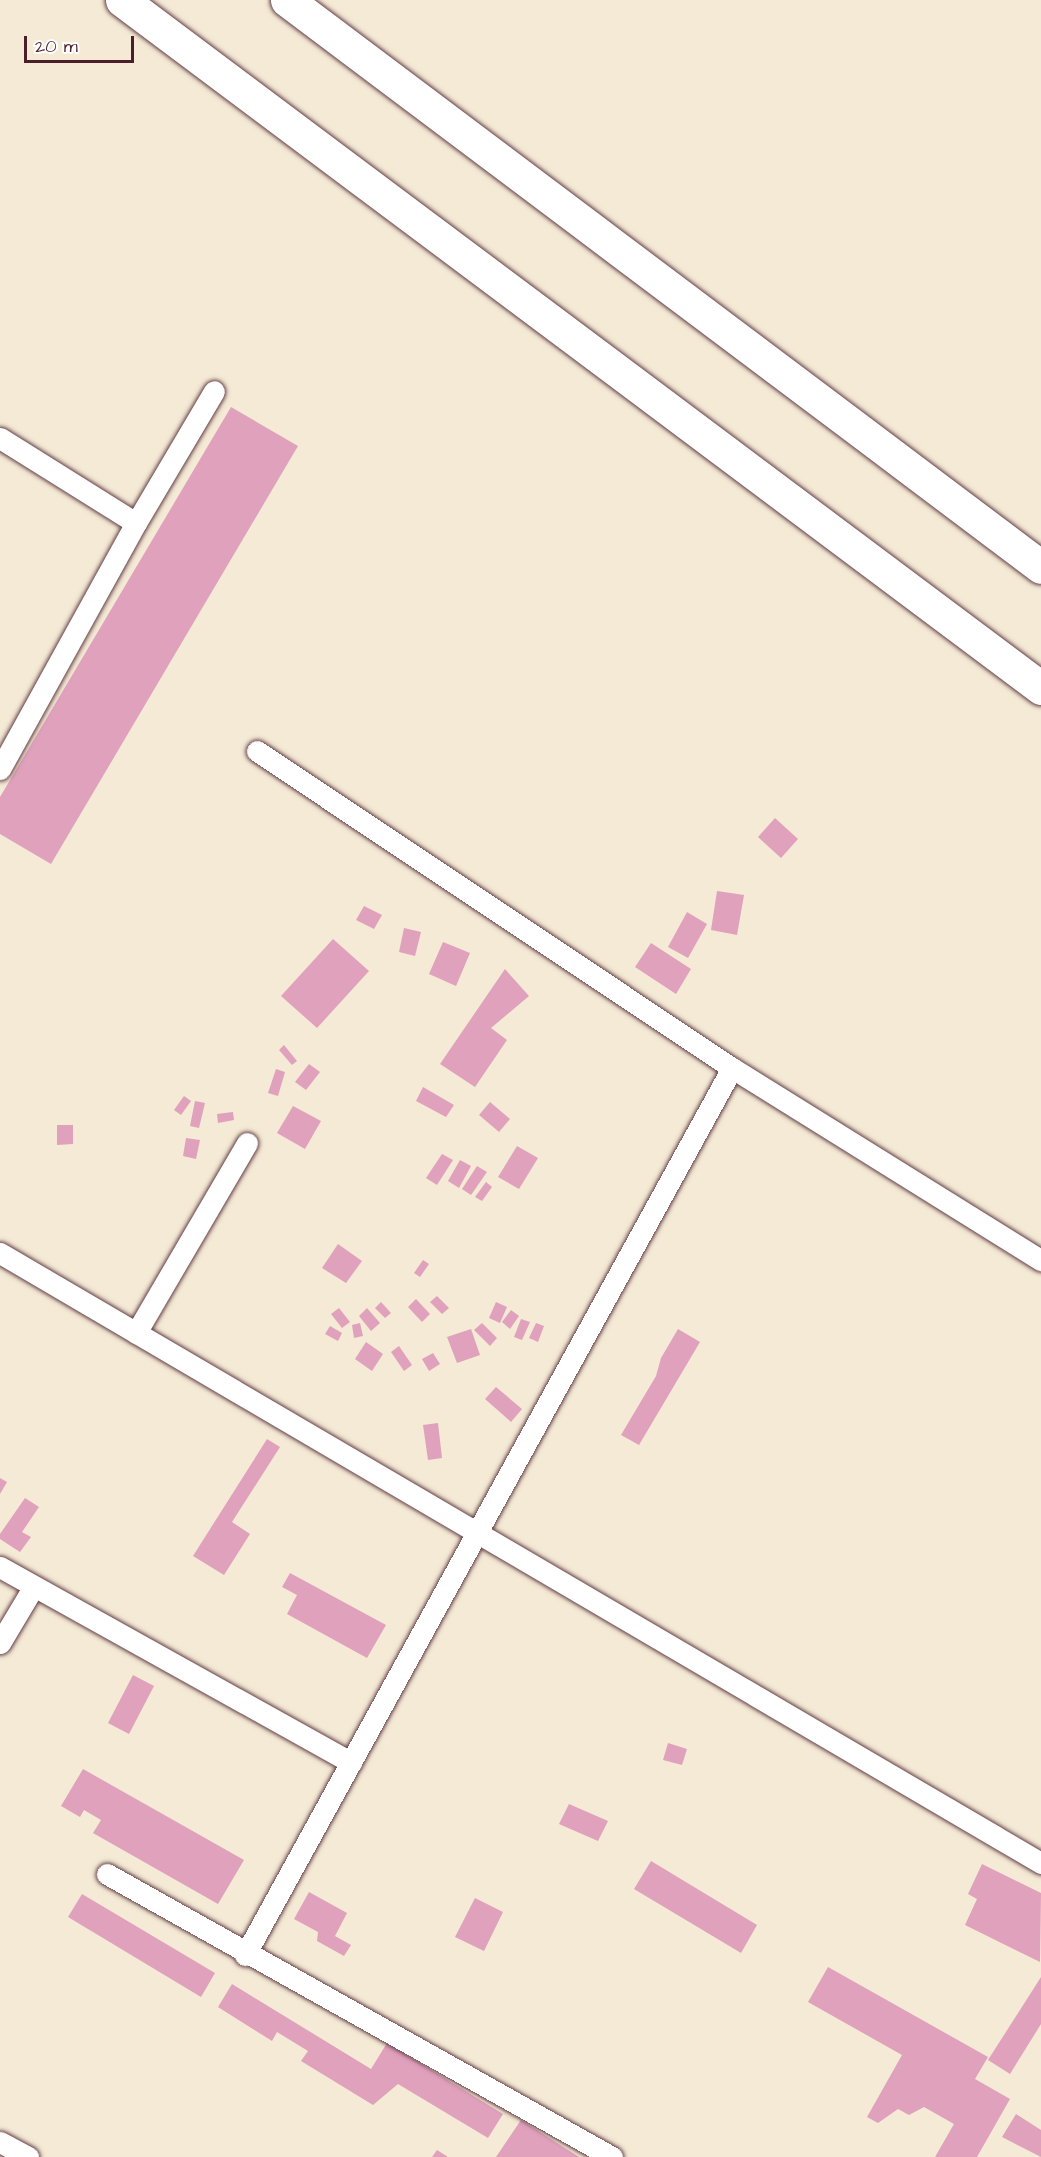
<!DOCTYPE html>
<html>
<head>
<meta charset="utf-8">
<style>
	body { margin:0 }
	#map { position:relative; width:1041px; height:2157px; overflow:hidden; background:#f4ead5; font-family:"Architects Daughter",sans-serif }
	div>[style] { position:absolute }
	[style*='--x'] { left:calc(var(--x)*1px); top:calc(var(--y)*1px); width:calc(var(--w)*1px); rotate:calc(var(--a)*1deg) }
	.building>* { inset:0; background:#e0a1bd }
	.roads { filter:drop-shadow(0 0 2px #643d44) drop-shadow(0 0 2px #643d44) }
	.lane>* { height:21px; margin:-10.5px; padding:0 10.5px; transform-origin:10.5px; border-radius:10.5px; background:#fff }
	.street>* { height:33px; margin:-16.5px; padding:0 16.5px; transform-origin:16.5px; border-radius:16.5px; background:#fff }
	span { translate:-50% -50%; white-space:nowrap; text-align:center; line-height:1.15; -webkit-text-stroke:4.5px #fff; paint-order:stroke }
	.scale { position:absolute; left:24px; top:36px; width:110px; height:27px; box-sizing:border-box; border:3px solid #4a1f2b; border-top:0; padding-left:8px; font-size:18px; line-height:21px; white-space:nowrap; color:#4a1f2b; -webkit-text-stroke:4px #fff; paint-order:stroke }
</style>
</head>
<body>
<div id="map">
	<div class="building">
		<i style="clip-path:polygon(231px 407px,298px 446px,51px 864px,0 834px,0 797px)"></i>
		<i style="clip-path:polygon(775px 818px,798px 839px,781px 858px,758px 837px)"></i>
		<i style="clip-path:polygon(717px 891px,744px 895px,737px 935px,711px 930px)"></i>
		<i style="clip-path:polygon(364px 906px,382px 915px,374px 929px,356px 920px)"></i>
		<i style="clip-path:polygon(687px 912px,707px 924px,688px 958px,668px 947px)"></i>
		<i style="clip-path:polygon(404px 928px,421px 932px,415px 956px,399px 952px)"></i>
		<i style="clip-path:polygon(333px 939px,369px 971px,317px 1028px,281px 996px)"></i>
		<i style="clip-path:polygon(443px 942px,470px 953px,456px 986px,429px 974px)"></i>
		<i style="clip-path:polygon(651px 943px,691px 969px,676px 994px,635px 967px)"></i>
		<i style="clip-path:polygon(505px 969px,529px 996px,491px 1028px,507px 1040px,475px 1087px,440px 1064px)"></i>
		<i style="clip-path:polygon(284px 1045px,297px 1061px,292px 1065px,279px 1050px)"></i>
		<i style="clip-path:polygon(309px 1064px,320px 1072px,306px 1090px,295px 1082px)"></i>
		<i style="clip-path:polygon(276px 1069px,285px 1072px,278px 1096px,268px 1093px)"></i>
		<i style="clip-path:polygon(423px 1087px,454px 1105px,446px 1117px,416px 1101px)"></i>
		<i style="clip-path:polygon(184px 1096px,191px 1101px,181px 1115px,174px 1110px)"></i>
		<i style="clip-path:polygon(195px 1101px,205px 1103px,199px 1128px,190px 1126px)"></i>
		<i style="clip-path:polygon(490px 1102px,510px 1119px,499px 1132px,479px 1115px)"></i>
		<i style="clip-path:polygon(293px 1106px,321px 1121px,305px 1149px,277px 1133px)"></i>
		<i style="clip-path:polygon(233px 1112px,234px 1120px,218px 1123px,217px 1114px)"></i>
		<i style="clip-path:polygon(57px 1125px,73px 1125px,73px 1144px,57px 1145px)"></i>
		<i style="clip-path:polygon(186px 1138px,200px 1140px,196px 1159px,183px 1156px)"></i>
		<i style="clip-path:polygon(517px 1146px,538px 1158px,519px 1189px,498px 1177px)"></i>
		<i style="clip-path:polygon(442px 1154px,453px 1160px,437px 1185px,426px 1178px)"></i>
		<i style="clip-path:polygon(460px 1160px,471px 1166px,459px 1188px,448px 1181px)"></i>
		<i style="clip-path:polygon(477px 1166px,487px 1172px,471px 1195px,462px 1189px)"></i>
		<i style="clip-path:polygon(486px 1182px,492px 1187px,482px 1201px,475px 1197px)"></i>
		<i style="clip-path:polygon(338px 1244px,362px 1261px,346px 1283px,322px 1268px)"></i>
		<i style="clip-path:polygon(423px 1260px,429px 1264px,420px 1277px,414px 1273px)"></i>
		<i style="clip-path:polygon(437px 1296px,449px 1308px,442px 1314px,430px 1302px)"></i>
		<i style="clip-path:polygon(416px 1299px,430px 1314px,422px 1322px,408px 1307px)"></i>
		<i style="clip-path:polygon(381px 1302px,391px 1313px,385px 1318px,375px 1308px)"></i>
		<i style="clip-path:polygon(496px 1302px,507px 1307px,500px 1323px,489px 1318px)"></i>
		<i style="clip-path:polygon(339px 1308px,350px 1322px,342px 1328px,331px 1314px)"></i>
		<i style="clip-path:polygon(367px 1308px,380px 1323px,371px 1331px,359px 1316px)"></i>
		<i style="clip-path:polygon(511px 1310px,519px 1316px,510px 1329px,502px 1322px)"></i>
		<i style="clip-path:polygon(521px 1319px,530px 1322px,522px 1340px,514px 1337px)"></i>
		<i style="clip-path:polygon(360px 1323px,363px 1336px,354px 1338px,352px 1325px)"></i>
		<i style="clip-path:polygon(482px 1323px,497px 1338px,490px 1346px,474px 1330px)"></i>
		<i style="clip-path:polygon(536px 1323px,544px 1326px,538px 1342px,529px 1338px)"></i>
		<i style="clip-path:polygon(330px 1326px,342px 1333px,338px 1341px,325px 1334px)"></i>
		<i style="clip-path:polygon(471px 1329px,480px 1355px,457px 1363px,447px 1337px)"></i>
		<i style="clip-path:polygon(678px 1329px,700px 1342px,639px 1445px,621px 1435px,656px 1376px,661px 1358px)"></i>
		<i style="clip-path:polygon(366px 1342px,383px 1354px,372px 1371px,355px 1359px)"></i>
		<i style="clip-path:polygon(399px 1346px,412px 1365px,404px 1371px,391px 1352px)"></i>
		<i style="clip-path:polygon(433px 1353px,440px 1364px,429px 1371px,422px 1359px)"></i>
		<i style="clip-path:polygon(496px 1387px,522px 1409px,511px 1422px,485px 1399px)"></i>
		<i style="clip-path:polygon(438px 1423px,442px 1458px,428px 1460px,423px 1425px)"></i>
		<i style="clip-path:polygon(267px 1439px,280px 1447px,232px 1522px,250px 1534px,224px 1575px,193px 1556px)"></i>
		<i style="clip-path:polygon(0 1478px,7px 1482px,0 1494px)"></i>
		<i style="clip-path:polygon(25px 1498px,39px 1507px,22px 1532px,31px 1537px,20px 1552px,0 1539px,0 1534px)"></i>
		<i style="clip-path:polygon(290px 1573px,386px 1625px,367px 1658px,287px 1614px,297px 1595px,282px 1587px)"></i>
		<i style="clip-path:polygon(133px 1675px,154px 1686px,129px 1734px,108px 1723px)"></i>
		<i style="clip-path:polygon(668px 1743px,687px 1749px,682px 1765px,663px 1760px)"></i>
		<i style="clip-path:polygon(83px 1769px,244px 1860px,218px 1904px,93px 1833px,101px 1820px,84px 1810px,80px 1817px,61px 1806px)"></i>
		<i style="clip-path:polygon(569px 1804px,608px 1821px,598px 1841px,559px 1824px)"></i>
		<i style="clip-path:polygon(651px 1861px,757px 1925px,741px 1953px,634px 1889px)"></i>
		<i style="clip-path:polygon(982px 1864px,1041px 1893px,1040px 1962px,965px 1925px,977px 1899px,968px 1894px)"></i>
		<i style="clip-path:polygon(309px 1892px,347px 1913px,335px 1936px,351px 1945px,344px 1956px,317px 1941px,318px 1932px,294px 1919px)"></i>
		<i style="clip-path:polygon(82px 1894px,215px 1973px,201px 1997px,68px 1917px)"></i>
		<i style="clip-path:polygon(475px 1898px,503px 1912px,484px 1951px,455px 1937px)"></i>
		<i style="clip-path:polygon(828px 1967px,988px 2057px,975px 2079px,1010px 2099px,977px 2157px,935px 2157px,954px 2124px,924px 2107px,909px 2115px,898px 2109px,878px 2123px,867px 2117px,902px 2055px,808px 2002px)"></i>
		<i style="clip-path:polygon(1041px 1977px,1041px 2024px,1010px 2074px,988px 2060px)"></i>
		<i style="clip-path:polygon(232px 1984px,371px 2069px,387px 2043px,503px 2114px,488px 2138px,398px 2084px,373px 2105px,301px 2061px,308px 2051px,277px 2032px,272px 2041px,218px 2007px)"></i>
		<i style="clip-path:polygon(1016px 2114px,1041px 2130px,1041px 2157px,1002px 2137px)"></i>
		<i style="clip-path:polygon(521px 2120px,579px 2157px,496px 2157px)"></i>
		<i style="clip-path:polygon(437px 2150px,448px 2157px,432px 2157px)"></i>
	</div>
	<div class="roads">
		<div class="lane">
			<i style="--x:0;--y:438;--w:160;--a:32"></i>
			<i style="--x:136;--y:523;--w:153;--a:-59.4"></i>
			<i style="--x:257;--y:751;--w:571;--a:33.72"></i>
			<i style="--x:732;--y:1068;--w:364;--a:31.9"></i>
			<i style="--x:0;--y:769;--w:281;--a:-61.1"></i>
			<i style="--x:0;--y:1253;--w:1207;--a:30.37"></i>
			<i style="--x:136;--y:1333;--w:220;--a:-59.7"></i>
			<i style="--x:0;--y:1567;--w:402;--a:29.1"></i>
			<i style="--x:0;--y:1643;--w:66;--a:-59.2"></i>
			<i style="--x:107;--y:1874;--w:579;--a:29.27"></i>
			<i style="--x:245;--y:1955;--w:1012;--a:-61.23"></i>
			<i style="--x:0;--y:2142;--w:32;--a:28"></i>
		</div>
		<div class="street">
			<i style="--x:122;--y:0;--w:1148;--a:36.82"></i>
			<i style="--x:287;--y:0;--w:943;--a:36.94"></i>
		</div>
	</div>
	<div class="scale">20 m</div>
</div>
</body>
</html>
